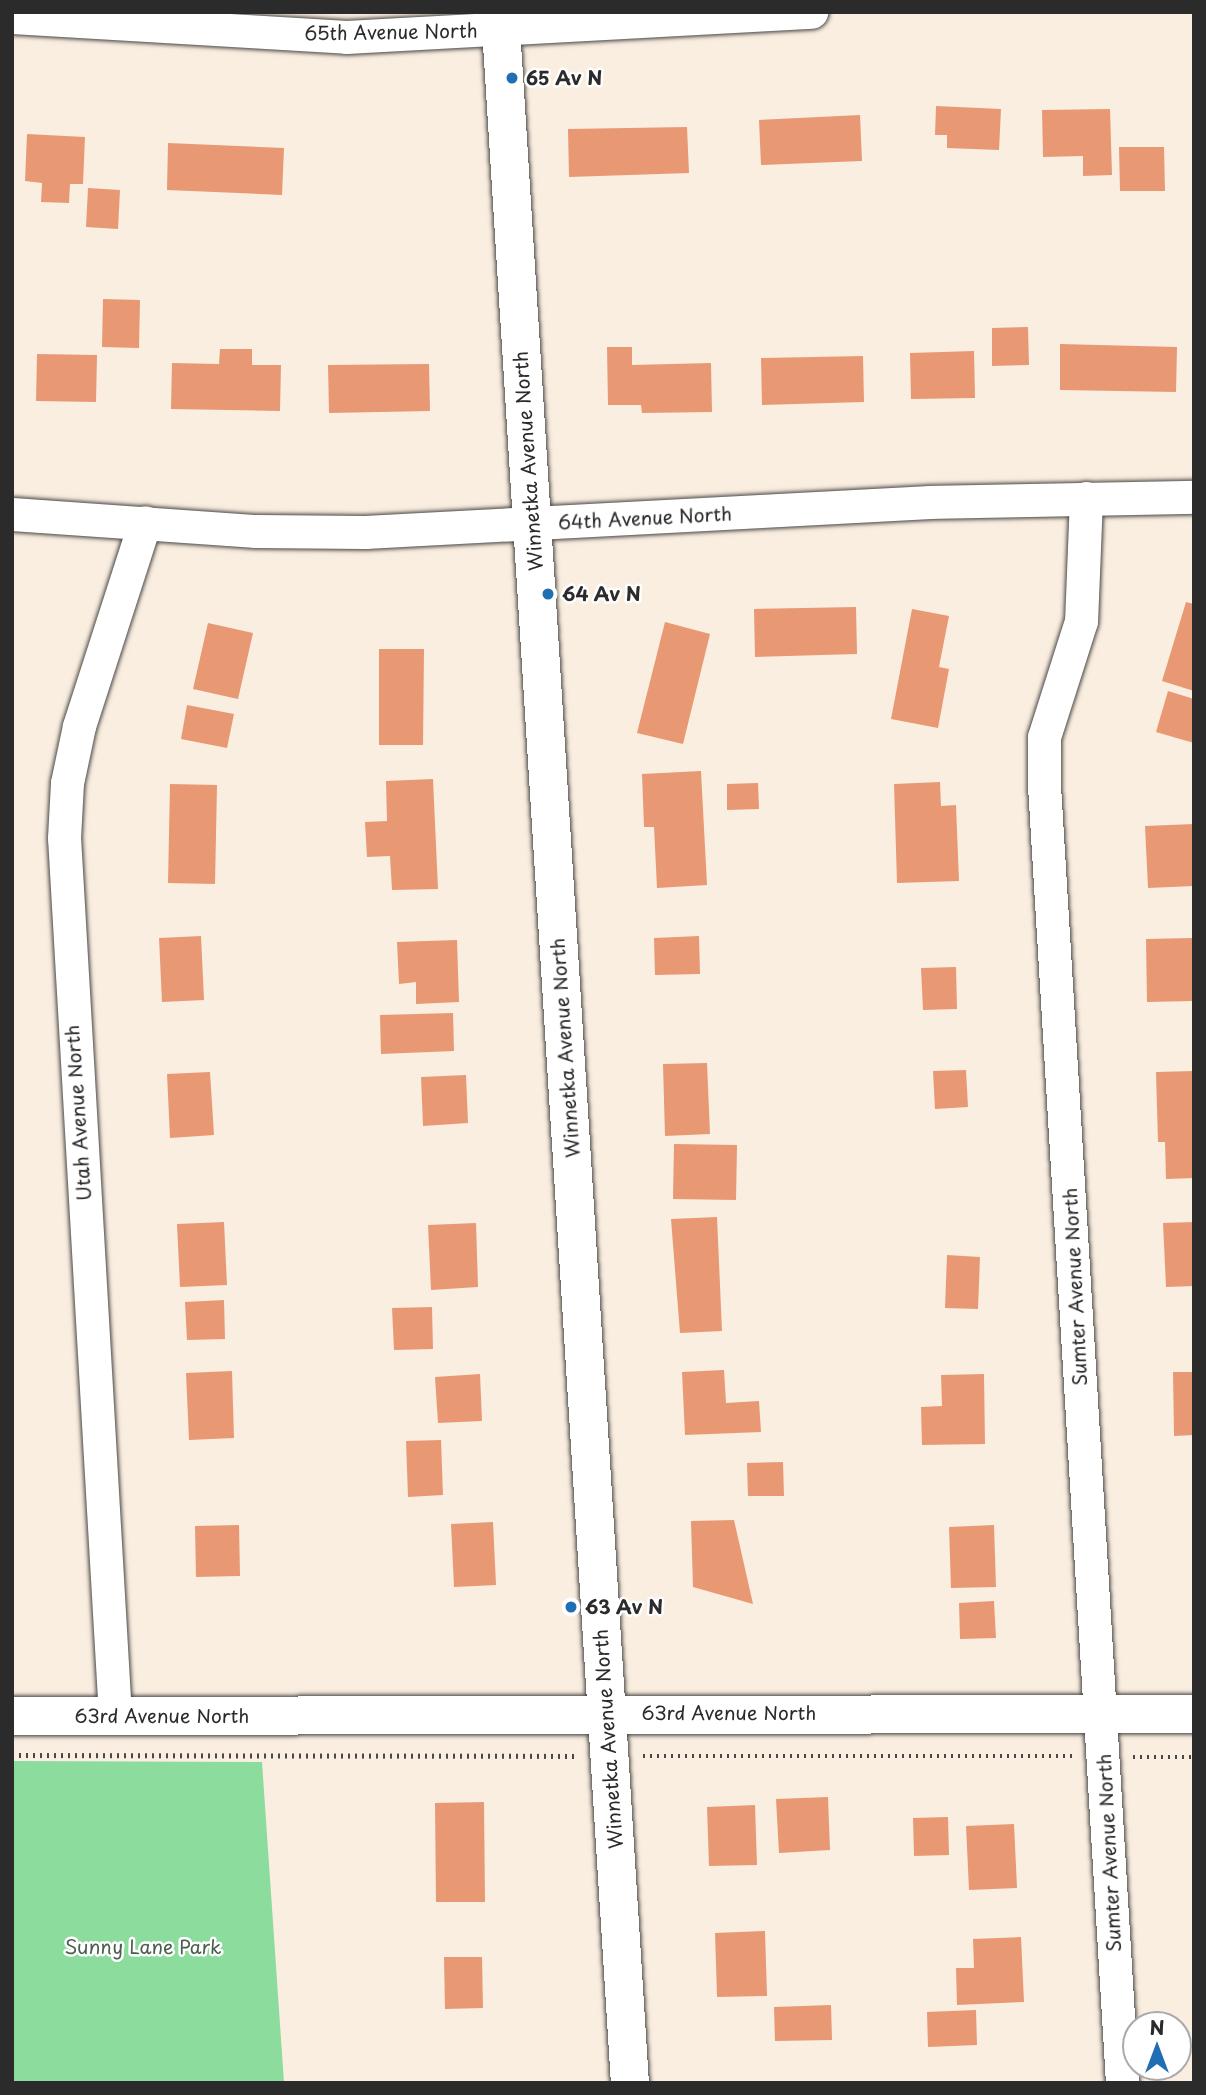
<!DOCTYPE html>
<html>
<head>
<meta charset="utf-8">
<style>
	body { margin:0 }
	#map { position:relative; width:1206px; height:2095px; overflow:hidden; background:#faeee0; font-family:"Playpen Sans",sans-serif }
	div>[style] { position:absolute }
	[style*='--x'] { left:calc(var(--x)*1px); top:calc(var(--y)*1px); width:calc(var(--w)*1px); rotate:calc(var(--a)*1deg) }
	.green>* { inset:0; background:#8bdc9d }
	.building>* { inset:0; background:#e89974 }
	.path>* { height:4.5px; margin-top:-2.25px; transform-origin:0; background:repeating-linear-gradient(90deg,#4a4846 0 2px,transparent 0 7px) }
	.roads { filter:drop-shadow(0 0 2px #4a4846) drop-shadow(0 0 2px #4a4846) }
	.minor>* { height:33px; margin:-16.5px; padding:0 16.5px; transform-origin:16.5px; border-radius:16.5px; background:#fff }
	.tertiary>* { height:38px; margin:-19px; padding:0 19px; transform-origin:19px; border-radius:19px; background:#fff }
	.dots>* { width:19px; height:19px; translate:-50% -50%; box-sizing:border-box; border:4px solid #fff; border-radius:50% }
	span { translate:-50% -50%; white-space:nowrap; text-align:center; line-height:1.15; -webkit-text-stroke:5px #fff; paint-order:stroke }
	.street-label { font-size:19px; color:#2b2b2b }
	.poi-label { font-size:19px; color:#2b2b2b; font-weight:700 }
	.left { translate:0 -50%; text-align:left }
	.park-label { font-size:19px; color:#48604d }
	.frame { position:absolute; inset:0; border:14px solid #2b2b2b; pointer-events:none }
	.north { position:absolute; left:1122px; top:2011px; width:70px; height:70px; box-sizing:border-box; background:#fff; border:2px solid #aaa; border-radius:50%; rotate:0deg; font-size:19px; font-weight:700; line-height:28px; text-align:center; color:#2b2b2b }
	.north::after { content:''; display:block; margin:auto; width:24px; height:32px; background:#1f6fb2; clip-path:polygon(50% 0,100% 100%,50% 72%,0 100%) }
</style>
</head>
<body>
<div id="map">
	<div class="green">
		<i style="clip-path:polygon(12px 1761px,262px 1762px,284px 2083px,12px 2083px)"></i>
	</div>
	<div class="building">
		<i style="clip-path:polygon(936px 106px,1001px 109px,999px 150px,947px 148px,947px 135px,935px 135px)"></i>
		<i style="clip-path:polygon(1110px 109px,1112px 175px,1083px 176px,1083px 156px,1043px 157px,1042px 110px)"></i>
		<i style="clip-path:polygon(860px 115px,862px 161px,761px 165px,759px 120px)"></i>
		<i style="clip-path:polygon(687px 127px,689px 173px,569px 177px,568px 129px)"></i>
		<i style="clip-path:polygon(27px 134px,85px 137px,83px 184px,70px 184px,69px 203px,41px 202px,42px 183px,25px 181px)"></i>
		<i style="clip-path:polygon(168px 143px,284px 148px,282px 195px,167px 190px)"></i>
		<i style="clip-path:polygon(1119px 147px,1164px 147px,1165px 191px,1120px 191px)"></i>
		<i style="clip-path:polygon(88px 188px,120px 190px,118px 229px,86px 227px)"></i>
		<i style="clip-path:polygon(103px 299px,140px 300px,139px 348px,102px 347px)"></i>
		<i style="clip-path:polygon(1028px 327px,1029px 365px,992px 366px,992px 328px)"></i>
		<i style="clip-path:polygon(1060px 344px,1177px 347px,1176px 392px,1060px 390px)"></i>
		<i style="clip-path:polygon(607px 347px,632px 347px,632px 365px,711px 363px,712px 412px,642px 413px,641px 405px,608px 405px)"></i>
		<i style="clip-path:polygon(220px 349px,252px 349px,252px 365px,281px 365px,280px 411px,171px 409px,172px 363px,219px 364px)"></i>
		<i style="clip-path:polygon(974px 351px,975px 398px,911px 399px,910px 353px)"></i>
		<i style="clip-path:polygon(37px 354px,97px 355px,96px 402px,36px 401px)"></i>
		<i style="clip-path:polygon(863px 356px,864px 402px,762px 405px,761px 358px)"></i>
		<i style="clip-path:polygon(429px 364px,430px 411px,329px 413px,328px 365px)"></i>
		<i style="clip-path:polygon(1186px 602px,1194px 604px,1194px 691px,1162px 681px)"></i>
		<i style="clip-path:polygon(856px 607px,857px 654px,755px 657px,754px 609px)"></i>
		<i style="clip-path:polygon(912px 609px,949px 616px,939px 667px,949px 669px,938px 728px,891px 719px)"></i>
		<i style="clip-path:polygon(665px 622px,710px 634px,683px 744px,637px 733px)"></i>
		<i style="clip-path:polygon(208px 623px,253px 633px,238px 699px,193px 689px)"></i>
		<i style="clip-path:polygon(379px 649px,424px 649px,423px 745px,379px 745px)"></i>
		<i style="clip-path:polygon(1168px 691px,1194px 699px,1194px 743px,1156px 732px)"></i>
		<i style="clip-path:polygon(187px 705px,234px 714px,227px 748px,181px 739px)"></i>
		<i style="clip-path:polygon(701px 771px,707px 885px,657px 888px,654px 827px,644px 827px,642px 774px)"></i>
		<i style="clip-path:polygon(433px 779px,438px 889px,392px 890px,390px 856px,367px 857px,365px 822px,387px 821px,386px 781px)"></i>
		<i style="clip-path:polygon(940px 782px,941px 806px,956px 805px,959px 881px,897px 883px,894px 784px)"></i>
		<i style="clip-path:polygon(758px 783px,759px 809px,727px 810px,727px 784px)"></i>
		<i style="clip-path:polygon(170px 784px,217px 785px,215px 884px,168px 883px)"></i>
		<i style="clip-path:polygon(1194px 824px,1194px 886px,1148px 888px,1145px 826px)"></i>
		<i style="clip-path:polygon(201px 936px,204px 1000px,162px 1002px,159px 938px)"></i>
		<i style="clip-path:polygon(699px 936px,700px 974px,655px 975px,654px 938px)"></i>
		<i style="clip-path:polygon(1192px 938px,1193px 1001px,1147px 1002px,1146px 939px)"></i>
		<i style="clip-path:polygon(457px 940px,459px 1002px,416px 1004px,416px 982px,399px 984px,397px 942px)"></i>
		<i style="clip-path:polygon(956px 967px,957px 1009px,923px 1010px,921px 968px)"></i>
		<i style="clip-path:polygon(453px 1013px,454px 1051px,381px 1054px,380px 1015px)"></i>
		<i style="clip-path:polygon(707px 1063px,710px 1134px,665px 1136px,663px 1064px)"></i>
		<i style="clip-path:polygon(966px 1070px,968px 1107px,935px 1109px,933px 1071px)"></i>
		<i style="clip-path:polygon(1194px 1071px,1194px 1178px,1166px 1179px,1165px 1142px,1158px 1142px,1156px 1072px)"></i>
		<i style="clip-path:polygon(210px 1072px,214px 1135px,170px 1138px,167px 1074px)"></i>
		<i style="clip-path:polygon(466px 1075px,468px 1123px,423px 1126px,421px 1077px)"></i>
		<i style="clip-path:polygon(674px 1144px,737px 1145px,736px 1200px,673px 1199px)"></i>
		<i style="clip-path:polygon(717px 1217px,722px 1331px,680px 1333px,671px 1219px)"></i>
		<i style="clip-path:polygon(224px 1222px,227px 1285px,180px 1287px,177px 1224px)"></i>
		<i style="clip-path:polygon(1194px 1222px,1194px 1286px,1166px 1287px,1163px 1223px)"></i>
		<i style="clip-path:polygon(476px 1223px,478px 1287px,431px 1290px,428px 1225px)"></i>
		<i style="clip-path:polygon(947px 1255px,980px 1257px,978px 1309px,945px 1308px)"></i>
		<i style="clip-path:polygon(224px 1300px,225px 1339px,187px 1340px,185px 1302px)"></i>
		<i style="clip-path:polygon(432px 1307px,433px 1349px,394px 1350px,392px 1308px)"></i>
		<i style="clip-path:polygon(724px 1370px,726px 1403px,759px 1401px,761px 1432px,685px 1435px,682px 1372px)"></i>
		<i style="clip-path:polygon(232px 1371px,234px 1438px,189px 1440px,186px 1373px)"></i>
		<i style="clip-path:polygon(1173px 1372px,1194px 1372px,1194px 1435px,1174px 1436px)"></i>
		<i style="clip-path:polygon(480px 1374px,482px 1421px,438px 1423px,435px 1377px)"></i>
		<i style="clip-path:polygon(984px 1374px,985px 1444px,922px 1445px,921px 1407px,942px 1406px,941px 1375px)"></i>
		<i style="clip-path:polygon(441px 1440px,443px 1495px,408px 1497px,406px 1441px)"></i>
		<i style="clip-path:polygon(783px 1462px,784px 1496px,748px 1496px,747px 1463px)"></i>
		<i style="clip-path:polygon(734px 1520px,753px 1604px,693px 1587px,691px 1521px)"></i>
		<i style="clip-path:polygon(493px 1522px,496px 1585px,454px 1587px,451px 1524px)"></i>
		<i style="clip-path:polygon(239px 1525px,240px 1576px,196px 1577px,195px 1526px)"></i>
		<i style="clip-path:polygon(994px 1525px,996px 1587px,951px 1588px,949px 1527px)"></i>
		<i style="clip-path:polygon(994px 1601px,996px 1638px,960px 1639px,959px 1603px)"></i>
		<i style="clip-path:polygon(828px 1797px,830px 1850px,779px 1853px,776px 1799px)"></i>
		<i style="clip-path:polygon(484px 1802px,485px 1902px,436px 1902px,435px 1803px)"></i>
		<i style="clip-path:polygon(755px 1805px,757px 1865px,709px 1866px,707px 1807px)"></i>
		<i style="clip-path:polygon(948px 1817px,949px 1855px,914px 1856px,913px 1818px)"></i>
		<i style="clip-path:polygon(1014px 1824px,1017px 1888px,969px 1890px,966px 1826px)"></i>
		<i style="clip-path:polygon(765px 1931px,767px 1996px,717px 1997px,715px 1933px)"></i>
		<i style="clip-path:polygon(1021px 1937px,1024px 2002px,957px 2005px,956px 1968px,974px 1968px,973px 1939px)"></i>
		<i style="clip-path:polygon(444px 1957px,482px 1957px,483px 2008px,445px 2009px)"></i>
		<i style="clip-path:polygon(831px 2005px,832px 2040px,775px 2041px,774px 2007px)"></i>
		<i style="clip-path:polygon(976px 2010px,977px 2045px,928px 2047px,927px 2012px)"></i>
	</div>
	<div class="path">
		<i style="--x:12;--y:1755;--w:563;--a:0.1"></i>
		<i style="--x:643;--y:1756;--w:429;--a:0"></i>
		<i style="--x:1133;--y:1757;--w:61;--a:0"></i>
	</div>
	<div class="roads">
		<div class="minor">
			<i style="--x:12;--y:17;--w:335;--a:3.4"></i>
			<i style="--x:346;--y:37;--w:466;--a:-3.1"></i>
			<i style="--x:1086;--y:498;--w:123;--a:92.3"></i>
			<i style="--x:1081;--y:621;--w:122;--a:107.7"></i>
			<i style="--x:1044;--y:737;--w:48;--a:90"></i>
			<i style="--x:1044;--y:785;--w:1300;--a:86.56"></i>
			<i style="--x:12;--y:514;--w:245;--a:4"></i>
			<i style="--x:256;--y:531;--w:109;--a:0.5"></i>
			<i style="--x:365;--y:532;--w:566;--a:-3.04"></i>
			<i style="--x:930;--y:502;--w:264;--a:-1.1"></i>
			<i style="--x:115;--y:1716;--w:879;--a:-93.32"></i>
			<i style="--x:64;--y:838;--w:55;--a:-86.9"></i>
			<i style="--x:67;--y:783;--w:58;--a:-78.1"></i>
			<i style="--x:79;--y:726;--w:214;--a:-72.1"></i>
		</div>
		<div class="tertiary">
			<i style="--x:500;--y:12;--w:2075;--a:86.41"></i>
			<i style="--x:12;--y:1716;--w:1182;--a:-0.1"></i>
		</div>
	</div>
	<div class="dots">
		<i style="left:512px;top:78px;background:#1f6fb2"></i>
		<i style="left:548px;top:594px;background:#1f6fb2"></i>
		<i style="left:571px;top:1607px;background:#1f6fb2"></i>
	</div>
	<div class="street-label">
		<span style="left:391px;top:32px;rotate:-1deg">65th Avenue North</span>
		<span style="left:528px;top:461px;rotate:-94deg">Winnetka Avenue North</span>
		<span style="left:645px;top:518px;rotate:-3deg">64th Avenue North</span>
		<span style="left:565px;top:1048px;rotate:-94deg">Winnetka Avenue North</span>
		<span style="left:78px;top:1113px;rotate:-94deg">Utah Avenue North</span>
		<span style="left:1075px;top:1287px;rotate:-93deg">Sumter Avenue North</span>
		<span style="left:729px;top:1713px">63rd Avenue North</span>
		<span style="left:162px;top:1716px">63rd Avenue North</span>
		<span style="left:608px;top:1739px;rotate:-94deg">Winnetka Avenue North</span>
		<span style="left:1109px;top:1853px;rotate:-93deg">Sumter Avenue North</span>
	</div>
	<div class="poi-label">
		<span class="left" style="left:526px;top:78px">65 Av N</span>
		<span class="left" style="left:562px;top:594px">64 Av N</span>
		<span class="left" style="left:585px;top:1607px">63 Av N</span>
	</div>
	<div class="park-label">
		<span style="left:143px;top:1947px">Sunny Lane Park</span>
	</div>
	<div class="frame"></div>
	<div class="north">N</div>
</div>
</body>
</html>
